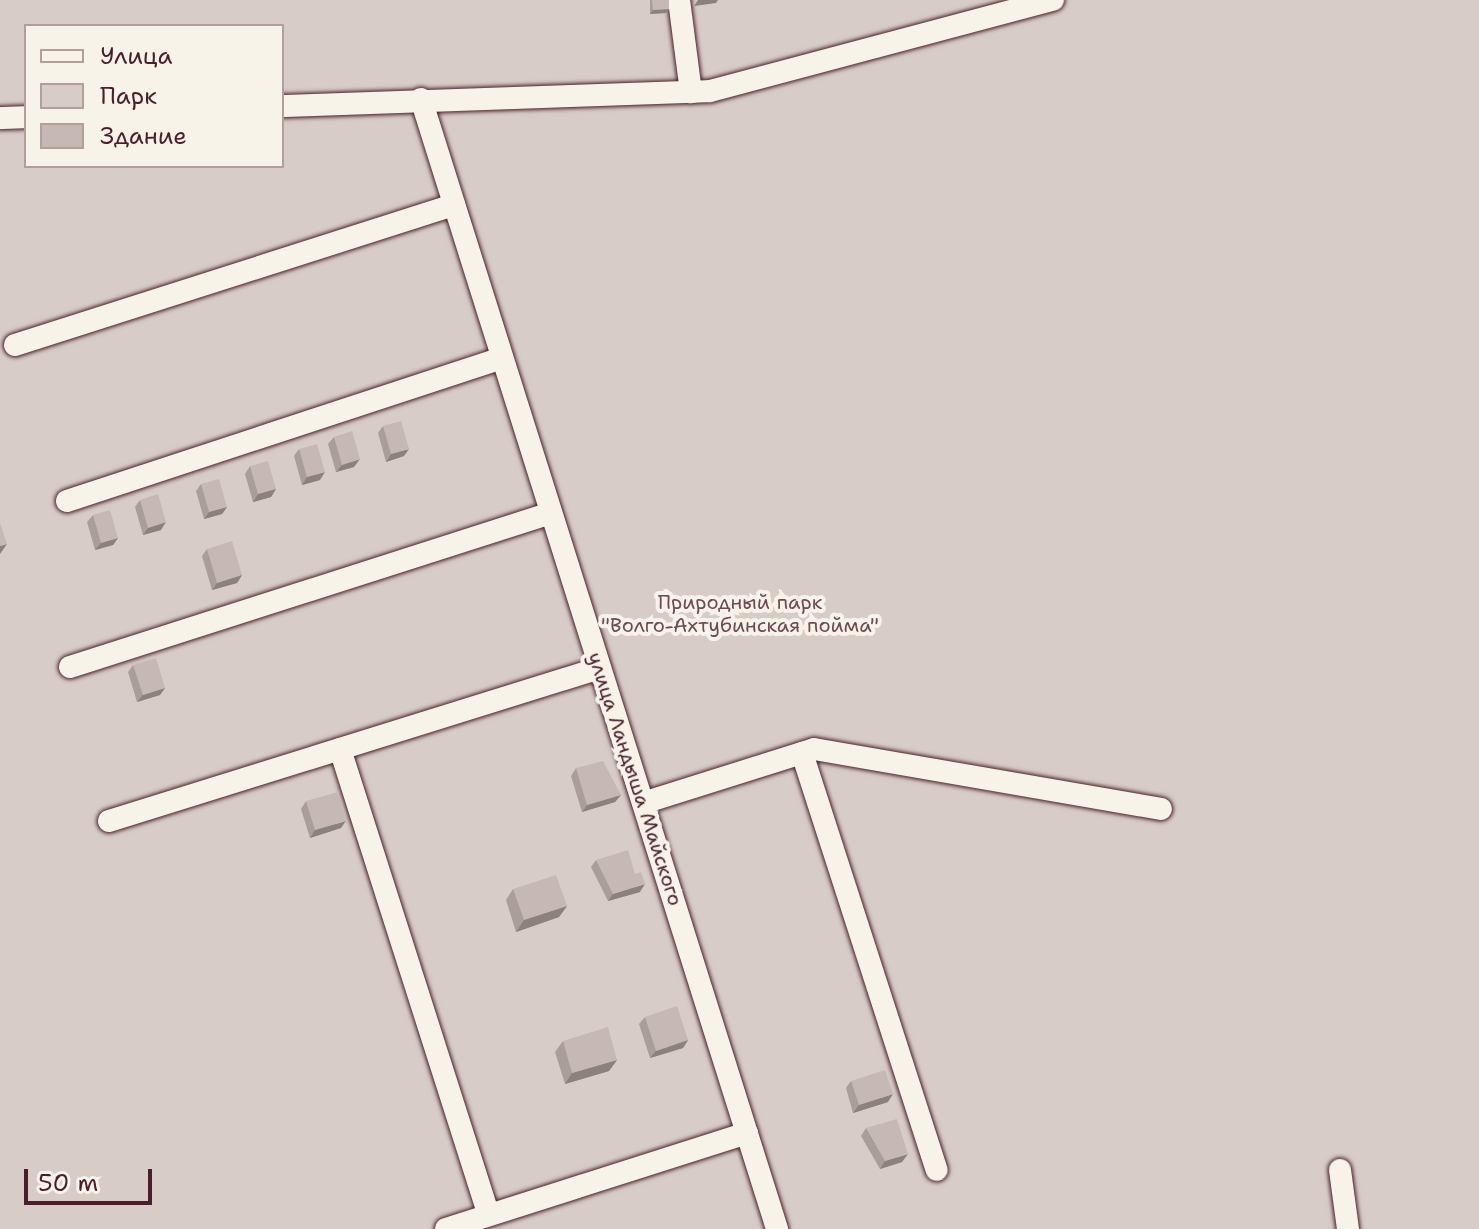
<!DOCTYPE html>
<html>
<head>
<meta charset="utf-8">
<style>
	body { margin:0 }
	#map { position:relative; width:1479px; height:1229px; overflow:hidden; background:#f0ebe0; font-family:"Shantell Sans",sans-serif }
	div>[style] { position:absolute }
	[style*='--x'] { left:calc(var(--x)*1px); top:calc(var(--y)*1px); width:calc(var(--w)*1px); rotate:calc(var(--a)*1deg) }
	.green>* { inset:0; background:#d8cdc6 }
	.roads { filter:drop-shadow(0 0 2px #4a1f2b) drop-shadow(0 0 2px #4a1f2b) }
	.minor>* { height:22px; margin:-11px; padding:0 11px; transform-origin:11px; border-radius:11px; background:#f7f3e8 }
	.wall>* { inset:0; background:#aa9e9a }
	.shaded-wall>* { inset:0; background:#8b817d }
	.building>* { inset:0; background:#c6b8b3 }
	span { translate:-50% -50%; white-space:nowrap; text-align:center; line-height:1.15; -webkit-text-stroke:8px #f7f3e8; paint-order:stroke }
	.park-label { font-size:20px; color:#6e4a52 }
	.street-label { font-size:20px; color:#4a1f2b }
	.legend { position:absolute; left:24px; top:24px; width:260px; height:144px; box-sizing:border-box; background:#f7f3e8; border:2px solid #b29e9c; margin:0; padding:10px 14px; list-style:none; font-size:24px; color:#4a1f2b }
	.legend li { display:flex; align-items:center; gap:16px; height:40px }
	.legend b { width:40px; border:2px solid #b29e9c }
	.scale { position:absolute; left:24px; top:1169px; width:128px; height:36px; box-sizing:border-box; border:4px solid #4a1f2b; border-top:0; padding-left:10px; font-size:24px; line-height:28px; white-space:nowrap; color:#4a1f2b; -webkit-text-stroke:6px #f7f3e8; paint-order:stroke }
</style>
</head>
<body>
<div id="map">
	<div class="green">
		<i style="clip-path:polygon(evenodd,0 0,1479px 0,1479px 1229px,0 1229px,0 0,26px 26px,282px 26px,282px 166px,26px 166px,26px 26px)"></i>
	</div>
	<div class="roads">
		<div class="minor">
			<i style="--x:679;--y:0;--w:93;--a:82.6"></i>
			<i style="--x:421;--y:99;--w:1185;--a:72.51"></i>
			<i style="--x:282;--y:106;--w:428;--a:-2"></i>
			<i style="--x:710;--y:91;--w:355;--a:-14.9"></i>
			<i style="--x:0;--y:118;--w:26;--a:-2"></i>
			<i style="--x:15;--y:345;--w:461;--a:-17.7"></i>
			<i style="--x:67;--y:501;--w:458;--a:-18.2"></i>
			<i style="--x:70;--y:667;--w:505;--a:-17.75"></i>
			<i style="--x:340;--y:749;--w:489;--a:72.3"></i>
			<i style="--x:802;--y:753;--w:438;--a:72.1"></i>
			<i style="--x:643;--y:803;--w:179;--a:-17.5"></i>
			<i style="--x:814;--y:749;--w:352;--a:9.8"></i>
			<i style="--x:109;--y:821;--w:514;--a:-17.31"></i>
			<i style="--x:1340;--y:1170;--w:60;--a:82.3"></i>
			<i style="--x:446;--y:1229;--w:316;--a:-17.7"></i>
		</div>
	</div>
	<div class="wall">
		<i style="clip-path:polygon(650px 0,669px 0,669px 9px,666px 13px,650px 14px)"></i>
		<i style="clip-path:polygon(383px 426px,404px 456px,386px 462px,378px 433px)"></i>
		<i style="clip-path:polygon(334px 437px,354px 467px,336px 472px,328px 444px)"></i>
		<i style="clip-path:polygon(299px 449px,320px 480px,302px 485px,294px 456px)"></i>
		<i style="clip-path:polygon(250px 466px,276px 489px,271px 497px,253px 502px,245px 474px)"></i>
		<i style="clip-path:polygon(201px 484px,227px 507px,222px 514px,204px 519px,196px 491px)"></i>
		<i style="clip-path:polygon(140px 500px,161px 530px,143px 535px,135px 507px)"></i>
		<i style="clip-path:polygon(93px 515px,118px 538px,113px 545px,95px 550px,87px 522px)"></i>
		<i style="clip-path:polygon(207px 549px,242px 575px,237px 583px,212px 590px,202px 556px)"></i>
		<i style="clip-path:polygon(133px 665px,165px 688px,160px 695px,137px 702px,128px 672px)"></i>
		<i style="clip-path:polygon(576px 768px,621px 795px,615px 802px,582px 812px,571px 776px)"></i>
		<i style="clip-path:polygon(306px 801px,341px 828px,310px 838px,301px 809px)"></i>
		<i style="clip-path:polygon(596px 860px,640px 892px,608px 901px,591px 867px)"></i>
		<i style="clip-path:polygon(513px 889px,567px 906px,559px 917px,516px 932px,506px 900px)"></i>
		<i style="clip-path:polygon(645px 1017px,688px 1040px,683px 1048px,650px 1058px,639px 1024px)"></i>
		<i style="clip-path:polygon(563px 1041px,617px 1060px,609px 1071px,565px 1084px,555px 1052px)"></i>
		<i style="clip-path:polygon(851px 1081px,888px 1102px,853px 1113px,846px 1088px)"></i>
		<i style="clip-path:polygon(866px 1128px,902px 1162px,880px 1169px,861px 1136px)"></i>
	</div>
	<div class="shaded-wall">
		<i style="clip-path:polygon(698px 0,718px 0,716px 3px,694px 6px)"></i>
		<i style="clip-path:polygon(669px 9px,666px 13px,650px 14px,653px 10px)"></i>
		<i style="clip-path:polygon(409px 449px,404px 456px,386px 462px,391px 454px)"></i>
		<i style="clip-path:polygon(360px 459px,354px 467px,336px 472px,342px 465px)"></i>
		<i style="clip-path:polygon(325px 472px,320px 480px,302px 485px,307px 477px)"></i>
		<i style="clip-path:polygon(276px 489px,271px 497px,253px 502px,258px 494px)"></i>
		<i style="clip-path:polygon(227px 507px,222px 514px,204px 519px,209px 512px)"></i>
		<i style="clip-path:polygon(166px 522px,161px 530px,143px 535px,148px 528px)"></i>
		<i style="clip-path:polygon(118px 538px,113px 545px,95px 550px,101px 543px)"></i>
		<i style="clip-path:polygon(7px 544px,0 554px,0 546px)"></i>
		<i style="clip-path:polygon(242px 575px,237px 583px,212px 590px,217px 583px)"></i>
		<i style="clip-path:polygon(165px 688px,160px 695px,137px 702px,143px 695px)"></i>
		<i style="clip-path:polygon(621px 795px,615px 802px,582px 812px,587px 805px)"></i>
		<i style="clip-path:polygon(346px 821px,341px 828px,310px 838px,315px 830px)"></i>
		<i style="clip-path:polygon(645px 884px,640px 892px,608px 901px,613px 894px)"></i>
		<i style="clip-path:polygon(567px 906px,559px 917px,516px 932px,524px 920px)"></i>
		<i style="clip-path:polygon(688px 1040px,683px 1048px,650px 1058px,656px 1051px)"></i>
		<i style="clip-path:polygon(617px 1060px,609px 1071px,565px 1084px,572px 1073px)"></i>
		<i style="clip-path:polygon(893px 1094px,888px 1102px,853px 1113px,859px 1105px)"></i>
		<i style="clip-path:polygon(908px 1154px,902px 1162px,880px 1169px,885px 1161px)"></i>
	</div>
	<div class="building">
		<i style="clip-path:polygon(652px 0,669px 0,669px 9px,653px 10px)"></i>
		<i style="clip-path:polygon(401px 421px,409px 449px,391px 454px,383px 426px)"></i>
		<i style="clip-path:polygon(352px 431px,360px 459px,342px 465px,334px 437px)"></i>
		<i style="clip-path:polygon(317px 444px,325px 472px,307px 477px,299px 449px)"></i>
		<i style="clip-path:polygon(268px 461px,276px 489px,258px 494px,250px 466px)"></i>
		<i style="clip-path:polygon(219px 479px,227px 507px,209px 512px,201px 484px)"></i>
		<i style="clip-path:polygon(158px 494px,166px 522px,148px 528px,140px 500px)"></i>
		<i style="clip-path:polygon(110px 510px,118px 538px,101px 543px,93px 515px)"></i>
		<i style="clip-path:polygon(0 523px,7px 544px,0 546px)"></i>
		<i style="clip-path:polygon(232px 541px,242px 575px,217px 583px,207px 549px)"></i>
		<i style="clip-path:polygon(156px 658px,165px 688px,143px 695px,133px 665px)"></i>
		<i style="clip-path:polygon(603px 761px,621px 795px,587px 805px,576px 768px)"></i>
		<i style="clip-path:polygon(338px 792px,346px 821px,315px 830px,306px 801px)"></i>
		<i style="clip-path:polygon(628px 850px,635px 874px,641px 872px,645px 884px,613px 894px,596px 860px)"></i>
		<i style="clip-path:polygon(556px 875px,567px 906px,524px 920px,513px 889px)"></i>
		<i style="clip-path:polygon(677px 1006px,688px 1040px,656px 1051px,645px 1017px)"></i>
		<i style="clip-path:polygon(608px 1027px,617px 1060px,572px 1073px,563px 1041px)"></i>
		<i style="clip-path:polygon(885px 1070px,893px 1094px,859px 1105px,851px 1081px)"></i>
		<i style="clip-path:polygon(897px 1119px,908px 1154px,885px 1161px,866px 1128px)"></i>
	</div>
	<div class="park-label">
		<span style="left:740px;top:614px">Природный парк<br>"Волго-Ахтубинская пойма"</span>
	</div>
	<div class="street-label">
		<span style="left:635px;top:779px;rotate:72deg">улица Ландыша Майского</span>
	</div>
	<ul class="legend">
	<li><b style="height:10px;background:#f7f3e8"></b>Улица</li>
	<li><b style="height:22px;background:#d8cdc6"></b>Парк</li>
	<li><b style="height:22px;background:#c6b8b3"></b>Здание</li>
	</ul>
	<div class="scale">50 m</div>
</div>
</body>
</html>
